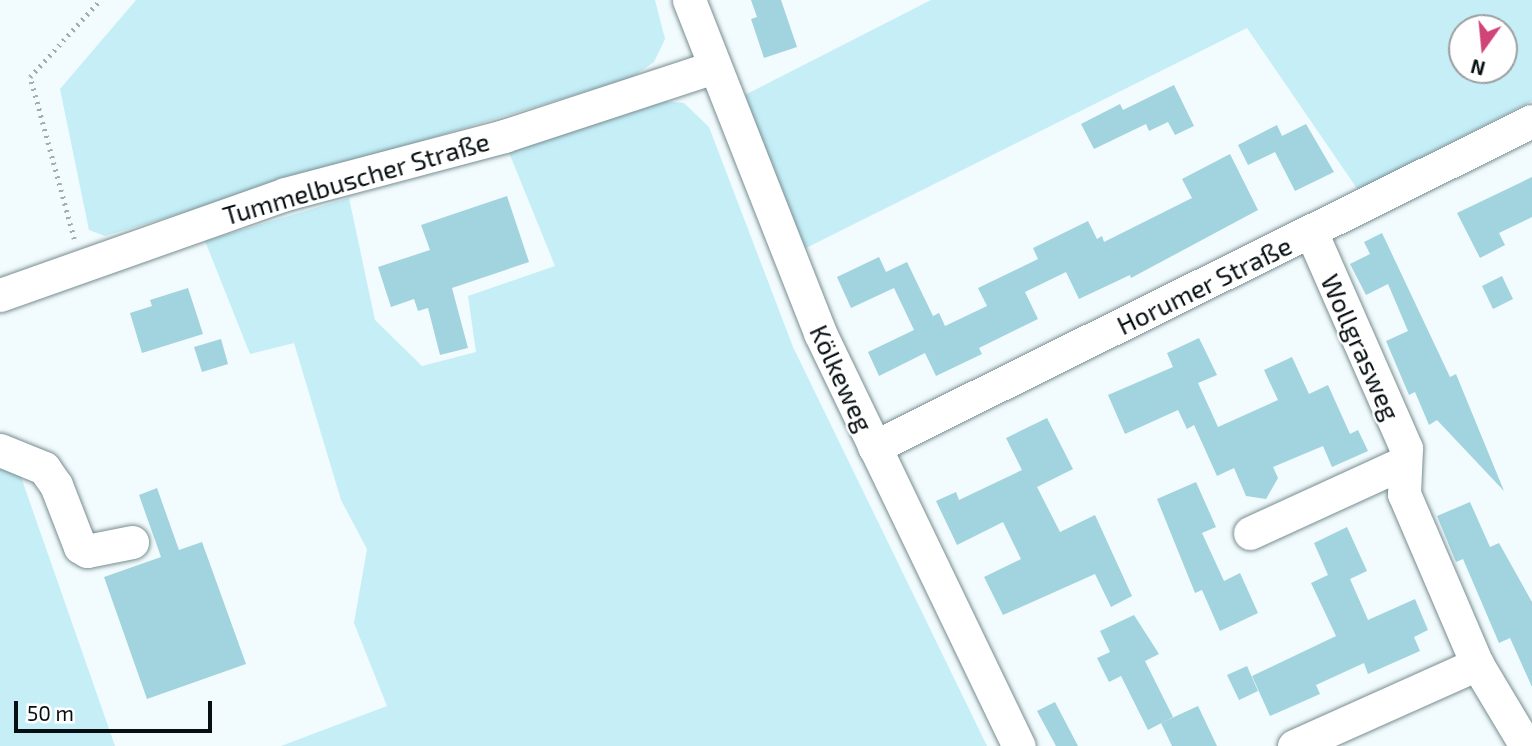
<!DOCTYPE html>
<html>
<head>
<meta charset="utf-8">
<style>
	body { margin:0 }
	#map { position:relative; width:1532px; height:746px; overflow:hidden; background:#f2fbfd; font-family:"Exo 2",sans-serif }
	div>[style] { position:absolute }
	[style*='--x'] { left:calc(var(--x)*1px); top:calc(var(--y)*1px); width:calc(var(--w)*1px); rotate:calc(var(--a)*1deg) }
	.green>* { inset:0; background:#c5eef7 }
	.building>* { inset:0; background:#a1d4df }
	.path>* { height:4.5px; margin-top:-2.25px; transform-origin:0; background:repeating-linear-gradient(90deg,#a3acae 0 2px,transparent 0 7px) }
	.roads { filter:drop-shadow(0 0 2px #778d91) drop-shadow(0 0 2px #778d91) }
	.minor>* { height:33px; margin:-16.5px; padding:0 16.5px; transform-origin:16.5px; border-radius:16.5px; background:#fff }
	span { translate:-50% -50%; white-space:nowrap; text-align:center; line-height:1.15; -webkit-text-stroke:5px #fff; paint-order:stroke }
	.street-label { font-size:26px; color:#070f11 }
	.north { position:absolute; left:1448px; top:14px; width:70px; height:70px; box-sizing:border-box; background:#fff; border:2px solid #9c9fa0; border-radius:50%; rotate:195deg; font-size:19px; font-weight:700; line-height:28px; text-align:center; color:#070f11 }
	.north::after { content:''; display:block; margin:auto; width:24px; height:32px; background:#d04477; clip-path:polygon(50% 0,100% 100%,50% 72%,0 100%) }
	.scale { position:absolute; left:14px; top:701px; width:198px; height:32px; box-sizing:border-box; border:4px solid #070f11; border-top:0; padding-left:9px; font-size:21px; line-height:24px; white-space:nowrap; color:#070f11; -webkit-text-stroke:5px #fff; paint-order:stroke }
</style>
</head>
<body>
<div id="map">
	<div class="green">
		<i style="clip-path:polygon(136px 0,655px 0,665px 39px,654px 62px,631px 78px,105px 236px,89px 230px,60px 89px)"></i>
		<i style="clip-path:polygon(evenodd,931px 0,1532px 0,1532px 101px,1358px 190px,1247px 28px,798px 252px,741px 97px,931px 0,1462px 28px,1504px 28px,1504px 70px,1462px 70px,1462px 28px)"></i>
		<i style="clip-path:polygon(664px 101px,684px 103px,709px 127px,793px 347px,987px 746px,281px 746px,387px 706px,354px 623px,367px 549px,341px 500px,294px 343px,250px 354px,205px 241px,349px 198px,375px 320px,422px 366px,476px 352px,468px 296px,555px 266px,508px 150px)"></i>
		<i style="clip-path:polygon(0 463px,20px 474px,115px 746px,0 746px)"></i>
	</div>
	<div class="building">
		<i style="clip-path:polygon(751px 0,781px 0,797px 47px,764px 58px,751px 19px,757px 17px)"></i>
		<i style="clip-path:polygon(1174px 85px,1194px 126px,1175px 135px,1168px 122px,1149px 131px,1146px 124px,1094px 149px,1081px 124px,1120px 104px,1123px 110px)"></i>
		<i style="clip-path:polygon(1306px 124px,1334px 172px,1295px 191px,1275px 152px,1248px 165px,1238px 145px,1277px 125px,1282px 136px)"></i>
		<i style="clip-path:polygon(1230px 154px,1258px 210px,1131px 278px,1130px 275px,1079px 299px,1066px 272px,1025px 292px,1038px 319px,979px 348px,982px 354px,936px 376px,925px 353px,879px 376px,868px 352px,914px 330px,894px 288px,851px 308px,837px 277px,879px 257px,886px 272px,907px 262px,933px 316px,939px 313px,945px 326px,987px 306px,978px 288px,1038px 259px,1033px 248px,1088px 221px,1097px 239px,1102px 236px,1104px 242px,1192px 198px,1182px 179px)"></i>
		<i style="clip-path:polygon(1532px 177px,1532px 217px,1499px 233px,1505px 245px,1480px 258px,1457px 213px)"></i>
		<i style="clip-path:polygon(507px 196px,529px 262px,452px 288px,468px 348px,440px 355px,428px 308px,418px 311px,414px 299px,391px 307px,378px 267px,430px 250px,421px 225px)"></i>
		<i style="clip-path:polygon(1382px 233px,1450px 377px,1456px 374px,1504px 491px,1437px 420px,1429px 425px,1415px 392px,1409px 395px,1386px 341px,1408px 331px,1388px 284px,1366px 295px,1350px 264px,1370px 254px,1364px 242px)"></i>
		<i style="clip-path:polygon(1502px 276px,1513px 299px,1493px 309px,1482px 286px)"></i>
		<i style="clip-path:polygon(188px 288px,203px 334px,142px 353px,130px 313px,152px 306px,150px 300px)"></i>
		<i style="clip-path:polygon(1199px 338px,1217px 375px,1198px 383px,1218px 427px,1278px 400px,1264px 370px,1292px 357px,1309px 394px,1328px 385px,1350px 434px,1358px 430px,1368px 451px,1332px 467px,1323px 446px,1273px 467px,1278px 478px,1266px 499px,1246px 496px,1234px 468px,1217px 476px,1194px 425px,1187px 429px,1178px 410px,1125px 434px,1108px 395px,1173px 367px,1167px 353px)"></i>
		<i style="clip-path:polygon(221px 339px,228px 364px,202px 372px,194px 347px)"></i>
		<i style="clip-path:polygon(1047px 418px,1073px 469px,1037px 487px,1060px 532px,1095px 515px,1132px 596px,1111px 607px,1095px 574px,1003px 615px,984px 577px,1021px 559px,1003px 522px,957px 545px,936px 501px,956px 492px,959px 500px,1022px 470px,1006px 438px)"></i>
		<i style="clip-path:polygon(1196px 482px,1216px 527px,1202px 533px,1224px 581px,1240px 573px,1258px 613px,1220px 631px,1202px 590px,1195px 593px,1157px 499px)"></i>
		<i style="clip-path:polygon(157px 488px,179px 550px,202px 542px,246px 664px,147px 699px,104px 577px,161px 557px,139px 495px)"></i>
		<i style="clip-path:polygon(1470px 502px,1490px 547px,1499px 543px,1532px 602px,1532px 687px,1510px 638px,1499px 643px,1463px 559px,1456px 562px,1437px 516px)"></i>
		<i style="clip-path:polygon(1347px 527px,1367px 571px,1350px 579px,1368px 620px,1415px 599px,1428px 630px,1414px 637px,1420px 651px,1368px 674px,1364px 663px,1316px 685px,1320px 694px,1270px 716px,1252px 676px,1336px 636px,1311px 583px,1328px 575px,1314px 543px)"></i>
		<i style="clip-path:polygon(1134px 615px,1159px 654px,1145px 661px,1173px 717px,1148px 730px,1121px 676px,1109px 682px,1097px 658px,1110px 652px,1100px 631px)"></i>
		<i style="clip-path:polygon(1247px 666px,1258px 691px,1239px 700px,1227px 675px)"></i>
		<i style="clip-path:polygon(1055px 702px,1078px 746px,1056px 746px,1037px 711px)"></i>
		<i style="clip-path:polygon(1198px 706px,1217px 746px,1172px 746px,1161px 723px)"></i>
	</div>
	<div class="path">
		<i style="--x:74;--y:239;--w:168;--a:-105.2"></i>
		<i style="--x:30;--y:77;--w:104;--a:-47.7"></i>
	</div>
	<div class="roads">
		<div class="minor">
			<i style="--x:689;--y:0;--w:358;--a:68.5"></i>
			<i style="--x:820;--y:333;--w:458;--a:64.3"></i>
			<i style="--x:0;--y:295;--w:302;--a:-19.5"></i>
			<i style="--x:285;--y:194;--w:227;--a:-14.8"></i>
			<i style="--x:504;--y:136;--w:221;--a:-18.2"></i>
			<i style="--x:874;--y:447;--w:734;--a:-26.36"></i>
			<i style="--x:0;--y:450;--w:48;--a:22.2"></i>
			<i style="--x:44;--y:468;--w:21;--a:55"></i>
			<i style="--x:56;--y:485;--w:66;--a:68.8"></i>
			<i style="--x:80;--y:547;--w:8;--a:30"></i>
			<i style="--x:87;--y:551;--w:46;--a:-11.3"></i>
			<i style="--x:1250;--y:533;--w:170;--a:-24.6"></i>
			<i style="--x:1477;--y:664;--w:96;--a:59.1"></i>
			<i style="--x:1294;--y:746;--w:201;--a:-24.1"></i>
			<i style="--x:1477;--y:664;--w:185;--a:-113.2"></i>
			<i style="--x:1404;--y:494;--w:46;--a:-87.5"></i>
			<i style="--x:1406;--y:448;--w:236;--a:-113.7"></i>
		</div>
	</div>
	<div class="street-label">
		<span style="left:356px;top:178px;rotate:-16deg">Tummelbuscher Straße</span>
		<span style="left:1204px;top:285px;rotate:-26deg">Horumer Straße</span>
		<span style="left:1361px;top:347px;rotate:66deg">Wollgrasweg</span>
		<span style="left:842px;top:378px;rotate:65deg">Kölkeweg</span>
	</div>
	<div class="north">N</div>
	<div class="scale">50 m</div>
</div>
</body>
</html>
